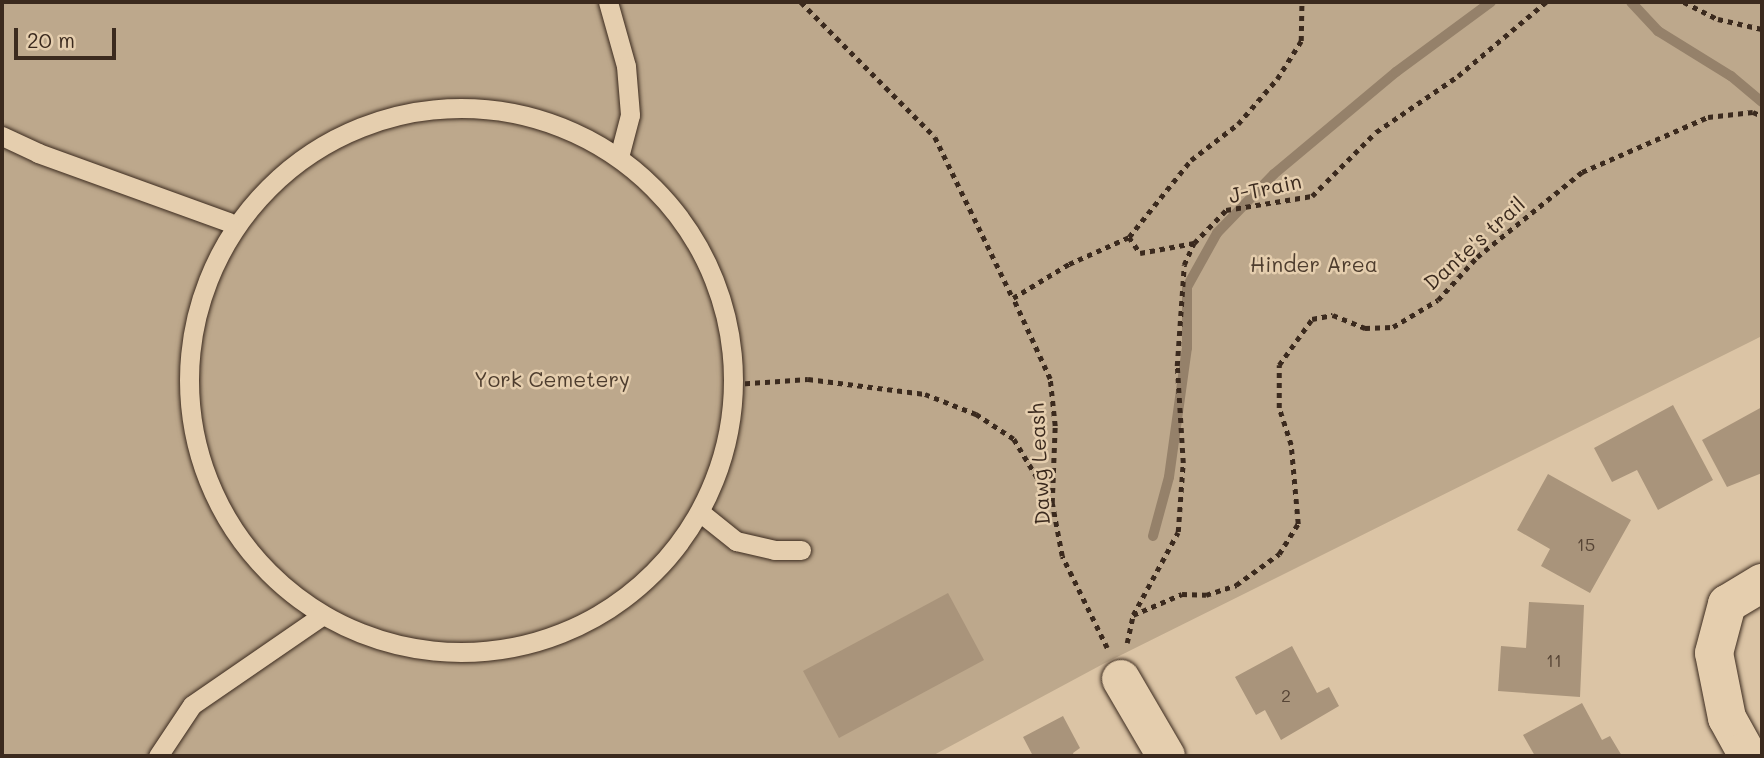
<!DOCTYPE html>
<html>
<head>
<meta charset="utf-8">
<style>
	body { margin:0 }
	#map { position:relative; width:1764px; height:758px; overflow:hidden; background:#dbc4a5; font-family:Mali,sans-serif }
	div>[style] { position:absolute }
	[style*='--x'] { left:calc(var(--x)*1px); top:calc(var(--y)*1px); width:calc(var(--w)*1px); rotate:calc(var(--a)*1deg) }
	.green>* { inset:0; background:#bda88c }
	.stream>* { height:10px; margin:-5px; padding:0 5px; transform-origin:5px; border-radius:5px; background:#95816a }
	.building>* { inset:0; background:#a9947b }
	.path>* { height:4.5px; margin-top:-2.25px; transform-origin:0; background:repeating-linear-gradient(90deg,#3b2a1e 0 5px,transparent 0 10px) }
	.roads { filter:drop-shadow(0 0 2px #3b2a1e) drop-shadow(0 0 2px #3b2a1e) }
	.service>* { height:19px; margin:-9.5px; padding:0 9.5px; transform-origin:9.5px; border-radius:9.5px; background:#e5ceae }
	.service>.ring { margin:-9.5px; padding:0; box-sizing:content-box; background:none; border:19px solid #e5ceae; border-radius:50% }
	.minor>* { height:38px; margin:-19px; padding:0 19px; transform-origin:19px; border-radius:19px; background:#e5ceae }
	span { translate:-50% -50%; white-space:nowrap; text-align:center; line-height:1.15; -webkit-text-stroke:5px #e5ceae; paint-order:stroke }
	.number-label { font-size:18px; color:#564435 }
	.number-label span { -webkit-text-stroke-width:0 }
	.street-label { font-size:21px; color:#3b2a1e }
	.park-label { font-size:21px; color:#4e3d2e }
	.frame { position:absolute; inset:0; border:4px solid #3b2a1e; pointer-events:none }
	.scale { position:absolute; left:14px; top:28px; width:102px; height:32px; box-sizing:border-box; border:4px solid #3b2a1e; border-top:0; padding-left:9px; font-size:21px; line-height:24px; white-space:nowrap; color:#3b2a1e; -webkit-text-stroke:5px #e5ceae; paint-order:stroke }
</style>
</head>
<body>
<div id="map">
	<div class="green">
		<i style="clip-path:polygon(2px 2px,1762px 2px,1762px 336px,1103px 664px,932px 756px,2px 756px)"></i>
	</div>
	<div class="stream">
		<i style="--x:1631;--y:2;--w:40;--a:47"></i>
		<i style="--x:1658;--y:31;--w:86;--a:31.7"></i>
		<i style="--x:1731;--y:76;--w:40;--a:40"></i>
		<i style="--x:1153;--y:536;--w:61;--a:-74.8"></i>
		<i style="--x:1169;--y:477;--w:130;--a:-82.1"></i>
		<i style="--x:1187;--y:348;--w:61;--a:-90"></i>
		<i style="--x:1187;--y:287;--w:62;--a:-60.9"></i>
		<i style="--x:1217;--y:233;--w:82;--a:-46"></i>
		<i style="--x:1274;--y:174;--w:159;--a:-39.9"></i>
		<i style="--x:1396;--y:72;--w:118;--a:-36.4"></i>
	</div>
	<div class="building">
		<i style="clip-path:polygon(1673px 405px,1713px 480px,1658px 510px,1637px 470px,1612px 482px,1594px 448px)"></i>
		<i style="clip-path:polygon(1762px 407px,1762px 473px,1727px 487px,1702px 440px)"></i>
		<i style="clip-path:polygon(1548px 474px,1631px 520px,1590px 593px,1541px 566px,1550px 549px,1517px 530px)"></i>
		<i style="clip-path:polygon(948px 593px,984px 660px,839px 738px,803px 671px)"></i>
		<i style="clip-path:polygon(1529px 602px,1584px 605px,1580px 697px,1498px 691px,1501px 646px,1526px 648px)"></i>
		<i style="clip-path:polygon(1292px 646px,1317px 693px,1329px 687px,1339px 706px,1281px 740px,1265px 710px,1256px 715px,1235px 677px)"></i>
		<i style="clip-path:polygon(1582px 703px,1602px 740px,1610px 736px,1622px 756px,1535px 756px,1523px 735px)"></i>
		<i style="clip-path:polygon(1063px 716px,1080px 748px,1073px 753px,1074px 756px,1033px 756px,1023px 737px)"></i>
	</div>
	<div class="path">
		<i style="--x:801;--y:2;--w:190;--a:45.2"></i>
		<i style="--x:935;--y:137;--w:179;--a:64.2"></i>
		<i style="--x:1684;--y:2;--w:38;--a:27"></i>
		<i style="--x:1718;--y:19;--w:45;--a:12.8"></i>
		<i style="--x:1129;--y:237;--w:19;--a:55"></i>
		<i style="--x:1140;--y:253;--w:55;--a:-10.5"></i>
		<i style="--x:735;--y:384;--w:73;--a:-3.9"></i>
		<i style="--x:808;--y:379;--w:118;--a:7.3"></i>
		<i style="--x:925;--y:394;--w:55;--a:21.4"></i>
		<i style="--x:976;--y:414;--w:45;--a:33.3"></i>
		<i style="--x:1014;--y:439;--w:74;--a:58.9"></i>
		<i style="--x:1133;--y:615;--w:53;--a:-23.2"></i>
		<i style="--x:1182;--y:594;--w:24;--a:2"></i>
		<i style="--x:1206;--y:595;--w:32;--a:-18"></i>
		<i style="--x:1236;--y:585;--w:53;--a:-35.8"></i>
		<i style="--x:1279;--y:554;--w:36;--a:-58"></i>
		<i style="--x:1298;--y:524;--w:79;--a:-95.1"></i>
		<i style="--x:1291;--y:445;--w:39;--a:-108"></i>
		<i style="--x:1279;--y:408;--w:43;--a:-90"></i>
		<i style="--x:1279;--y:365;--w:57;--a:-54.3"></i>
		<i style="--x:1312;--y:319;--w:21;--a:-11"></i>
		<i style="--x:1333;--y:315;--w:35;--a:22"></i>
		<i style="--x:1365;--y:328;--w:28;--a:-2"></i>
		<i style="--x:1393;--y:327;--w:52;--a:-31"></i>
		<i style="--x:1438;--y:300;--w:58;--a:-47.8"></i>
		<i style="--x:1477;--y:257;--w:135;--a:-39"></i>
		<i style="--x:1582;--y:172;--w:137;--a:-23.6"></i>
		<i style="--x:1708;--y:117;--w:45;--a:-6.3"></i>
		<i style="--x:1753;--y:112;--w:10;--a:24"></i>
		<i style="--x:1127;--y:643;--w:29;--a:-78"></i>
		<i style="--x:1133;--y:615;--w:94;--a:-61.5"></i>
		<i style="--x:1178;--y:532;--w:69;--a:-85.9"></i>
		<i style="--x:1183;--y:463;--w:97;--a:-93.5"></i>
		<i style="--x:1177;--y:366;--w:101;--a:-86"></i>
		<i style="--x:1184;--y:265;--w:24;--a:-66"></i>
		<i style="--x:1194;--y:243;--w:46;--a:-45.9"></i>
		<i style="--x:1226;--y:210;--w:87;--a:-9.2"></i>
		<i style="--x:1312;--y:196;--w:91;--a:-45"></i>
		<i style="--x:1376;--y:132;--w:99;--a:-34.3"></i>
		<i style="--x:1458;--y:76;--w:115;--a:-40.1"></i>
		<i style="--x:1107;--y:648;--w:102;--a:-116.1"></i>
		<i style="--x:1062;--y:556;--w:54;--a:-100.7"></i>
		<i style="--x:1052;--y:503;--w:77;--a:-87.8"></i>
		<i style="--x:1055;--y:426;--w:47;--a:-96.1"></i>
		<i style="--x:1050;--y:379;--w:89;--a:-114.6"></i>
		<i style="--x:1013;--y:298;--w:66;--a:-31.3"></i>
		<i style="--x:1069;--y:264;--w:66;--a:-24.2"></i>
		<i style="--x:1129;--y:237;--w:99;--a:-51.2"></i>
		<i style="--x:1191;--y:160;--w:59;--a:-37.5"></i>
		<i style="--x:1238;--y:124;--w:60;--a:-49.1"></i>
		<i style="--x:1277;--y:79;--w:45;--a:-57.7"></i>
		<i style="--x:1301;--y:41;--w:39;--a:-89"></i>
	</div>
	<div class="roads">
		<div class="service">
			<i style="--x:608;--y:2;--w:66;--a:74.3"></i>
			<i style="--x:626;--y:66;--w:49;--a:85.3"></i>
			<i style="--x:630;--y:115;--w:43;--a:104.7"></i>
			<i class="ring" style="left:189px;top:108px;width:525px;height:525px"></i>
			<i style="--x:2;--y:136;--w:40;--a:25"></i>
			<i style="--x:38;--y:153;--w:203;--a:19.9"></i>
			<i style="--x:701;--y:513;--w:45;--a:38.7"></i>
			<i style="--x:736;--y:541;--w:39;--a:13"></i>
			<i style="--x:774;--y:550;--w:27;--a:0"></i>
			<i style="--x:158;--y:756;--w:61;--a:-56.3"></i>
			<i style="--x:192;--y:705;--w:159;--a:-34.5"></i>
		</div>
		<div class="minor">
			<i style="--x:1121;--y:679;--w:89;--a:59.7"></i>
			<i style="--x:1748;--y:756;--w:43;--a:-118.9"></i>
			<i style="--x:1727;--y:718;--w:66;--a:-101.3"></i>
			<i style="--x:1714;--y:653;--w:51;--a:-75.1"></i>
			<i style="--x:1727;--y:604;--w:41;--a:-31"></i>
		</div>
	</div>
	<div class="number-label">
		<span style="left:1586px;top:544px">15</span>
		<span style="left:1554px;top:660px">11</span>
		<span style="left:1286px;top:695px">2</span>
	</div>
	<div class="street-label">
		<span style="left:1265px;top:188px;rotate:-12deg">J-Train</span>
		<span style="left:1474px;top:243px;rotate:-42deg">Dante's trail</span>
		<span style="left:1039px;top:464px;rotate:-93deg">Dawg Leash</span>
	</div>
	<div class="park-label">
		<span style="left:1314px;top:264px">Hinder Area</span>
		<span style="left:552px;top:379px">York Cemetery</span>
	</div>
	<div class="frame"></div>
	<div class="scale">20 m</div>
</div>
</body>
</html>
